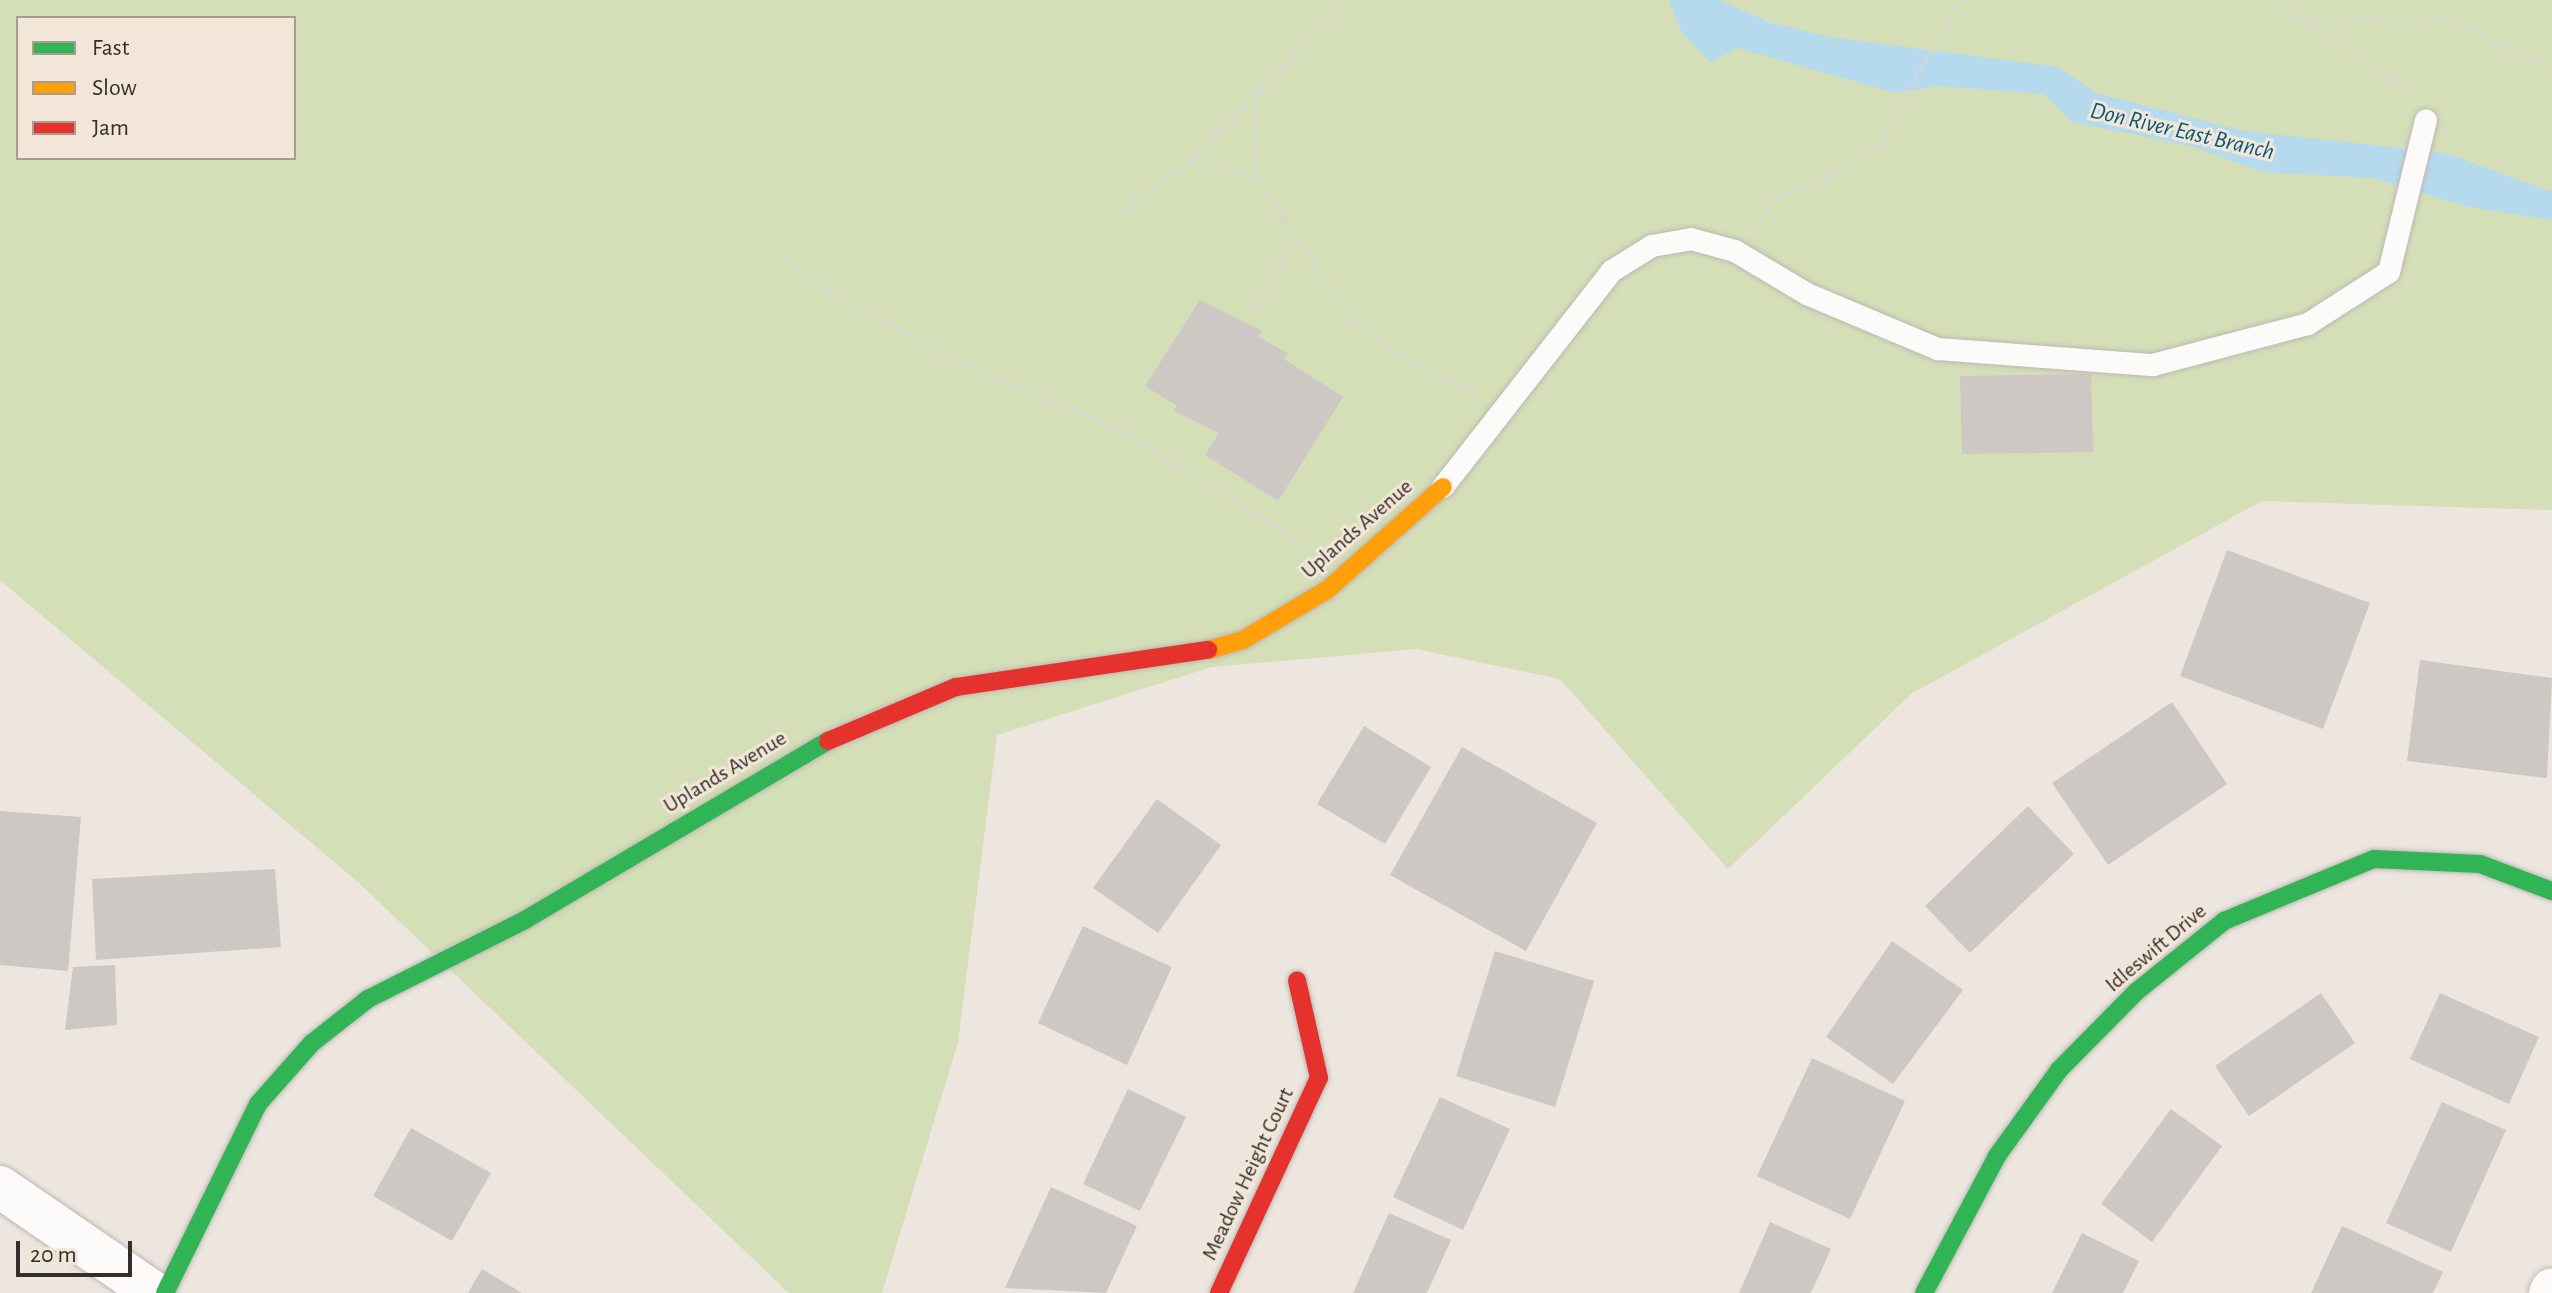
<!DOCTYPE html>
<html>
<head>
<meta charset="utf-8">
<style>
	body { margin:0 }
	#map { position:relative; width:2552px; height:1293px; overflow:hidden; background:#ece6df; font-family:"Alegreya Sans",sans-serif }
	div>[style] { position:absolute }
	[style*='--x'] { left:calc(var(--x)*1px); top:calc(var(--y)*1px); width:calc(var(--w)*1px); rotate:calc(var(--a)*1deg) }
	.green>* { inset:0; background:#d4deb7 }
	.water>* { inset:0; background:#b5d9ed }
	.building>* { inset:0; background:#cdc8c3 }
	.path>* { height:5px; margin-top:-2.5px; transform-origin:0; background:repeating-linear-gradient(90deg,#d7d4d2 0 4px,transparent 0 10px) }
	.roads { filter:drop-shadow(0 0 2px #bdb8b2) drop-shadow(0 0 2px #bdb8b2) }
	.lane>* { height:22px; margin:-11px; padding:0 11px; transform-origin:11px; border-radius:11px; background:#fcfbfa }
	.street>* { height:42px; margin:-21px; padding:0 21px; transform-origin:21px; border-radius:21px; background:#fcfbfa }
	.fast>* { height:18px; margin:-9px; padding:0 9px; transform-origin:9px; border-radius:9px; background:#30b455 }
	.slow>* { height:18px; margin:-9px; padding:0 9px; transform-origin:9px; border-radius:9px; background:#ff9f0a }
	.jam>* { height:18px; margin:-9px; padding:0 9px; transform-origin:9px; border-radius:9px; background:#e5322d }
	span { translate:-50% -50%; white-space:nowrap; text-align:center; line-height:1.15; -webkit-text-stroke:6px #f2e6d9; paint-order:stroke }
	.street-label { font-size:22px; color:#342f2a }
	.water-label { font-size:24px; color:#05587a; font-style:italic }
	.legend { position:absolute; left:16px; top:16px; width:280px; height:144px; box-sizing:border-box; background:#f2e6d9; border:2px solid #a69d93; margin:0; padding:10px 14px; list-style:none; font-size:24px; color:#342f2a }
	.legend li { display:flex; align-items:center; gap:16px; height:40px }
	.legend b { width:40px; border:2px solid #a69d93 }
	.scale { position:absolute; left:16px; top:1241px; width:116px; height:36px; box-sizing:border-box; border:4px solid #342f2a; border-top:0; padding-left:10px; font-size:24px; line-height:28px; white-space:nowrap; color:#342f2a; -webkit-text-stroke:6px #f2e6d9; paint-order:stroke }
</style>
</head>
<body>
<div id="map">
	<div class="green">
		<i style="clip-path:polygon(evenodd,0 0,2552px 0,2552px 510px,2262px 501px,1911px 694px,1728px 869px,1560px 679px,1416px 649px,1212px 667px,997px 735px,958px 1042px,882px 1293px,789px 1293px,359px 883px,0 580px,0 0,18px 18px,294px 18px,294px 158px,18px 158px,18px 18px)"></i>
	</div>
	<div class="water">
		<i style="clip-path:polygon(1669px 0,1720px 0,1768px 22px,1829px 37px,2059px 67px,2095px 93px,2244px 131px,2445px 153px,2552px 192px,2552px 220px,2469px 207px,2373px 178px,2263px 172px,2191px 146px,2072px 122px,2043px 94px,1938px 86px,1896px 93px,1738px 48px,1710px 62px,1681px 31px)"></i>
	</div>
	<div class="building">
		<i style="clip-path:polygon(1200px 300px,1262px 331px,1258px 336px,1288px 354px,1284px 359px,1343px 397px,1278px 501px,1205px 455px,1219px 433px,1174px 411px,1177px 406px,1145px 386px)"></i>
		<i style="clip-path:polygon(2091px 374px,2093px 452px,1962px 454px,1960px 376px)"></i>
		<i style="clip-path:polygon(2227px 550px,2370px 603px,2323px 729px,2180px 676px)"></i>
		<i style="clip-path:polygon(2420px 660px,2552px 678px,2547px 778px,2407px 761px)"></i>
		<i style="clip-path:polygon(2172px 702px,2227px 784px,2108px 865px,2052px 783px)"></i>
		<i style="clip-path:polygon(1364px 726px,1431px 767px,1385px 844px,1317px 804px)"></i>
		<i style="clip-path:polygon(1462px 747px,1597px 823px,1526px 951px,1390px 875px)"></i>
		<i style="clip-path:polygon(1157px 799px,1221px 845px,1158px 933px,1093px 888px)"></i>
		<i style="clip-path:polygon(2028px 806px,2074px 854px,1970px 953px,1925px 906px)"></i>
		<i style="clip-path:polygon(0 811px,81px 817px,68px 971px,0 965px)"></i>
		<i style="clip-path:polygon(275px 869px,281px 947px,96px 960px,92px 879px)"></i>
		<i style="clip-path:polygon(1083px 926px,1172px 967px,1127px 1065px,1038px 1023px)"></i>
		<i style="clip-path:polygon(1892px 941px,1963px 990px,1893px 1084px,1826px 1037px)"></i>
		<i style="clip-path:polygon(1495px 951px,1594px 981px,1555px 1107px,1456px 1076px)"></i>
		<i style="clip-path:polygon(115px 965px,117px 1025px,65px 1030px,73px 967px)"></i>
		<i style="clip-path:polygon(2321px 993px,2355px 1043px,2249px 1116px,2215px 1066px)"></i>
		<i style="clip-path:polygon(2440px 993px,2539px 1037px,2509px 1104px,2410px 1059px)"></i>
		<i style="clip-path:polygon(1812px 1058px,1905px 1101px,1850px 1219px,1757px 1176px)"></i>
		<i style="clip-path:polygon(1128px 1089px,1186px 1117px,1140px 1211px,1083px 1184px)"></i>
		<i style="clip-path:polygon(1440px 1097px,1510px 1129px,1463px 1230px,1393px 1197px)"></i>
		<i style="clip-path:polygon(2442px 1102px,2506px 1130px,2451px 1252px,2386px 1223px)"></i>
		<i style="clip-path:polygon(2171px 1109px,2222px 1146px,2152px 1242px,2101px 1204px)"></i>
		<i style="clip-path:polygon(411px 1128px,491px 1173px,452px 1241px,373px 1196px)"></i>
		<i style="clip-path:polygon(1051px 1187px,1137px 1226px,1106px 1293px,1005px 1288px)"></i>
		<i style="clip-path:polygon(1389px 1213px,1451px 1240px,1427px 1293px,1353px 1293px)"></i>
		<i style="clip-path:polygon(1770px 1222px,1831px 1249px,1811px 1293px,1739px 1293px)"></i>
		<i style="clip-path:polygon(2342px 1226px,2443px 1272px,2433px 1293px,2311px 1293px)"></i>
		<i style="clip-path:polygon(2082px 1233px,2139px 1261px,2123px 1293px,2052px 1293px)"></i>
		<i style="clip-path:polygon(482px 1269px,522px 1293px,468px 1293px)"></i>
	</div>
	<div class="path">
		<i style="--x:2276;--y:0;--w:166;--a:34.5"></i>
		<i style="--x:2313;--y:20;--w:140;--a:0"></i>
		<i style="--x:2453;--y:20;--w:110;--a:25.9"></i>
		<i style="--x:1257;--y:88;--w:88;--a:92"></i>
		<i style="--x:1254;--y:176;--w:130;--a:55.7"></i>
		<i style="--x:1327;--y:283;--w:47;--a:53.6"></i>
		<i style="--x:1355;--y:321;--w:57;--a:36.5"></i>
		<i style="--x:1401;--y:355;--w:86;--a:27.8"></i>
		<i style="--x:1191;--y:161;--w:65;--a:13.4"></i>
		<i style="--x:1124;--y:211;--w:83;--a:-37.1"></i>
		<i style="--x:1190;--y:161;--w:223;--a:-46.1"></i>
		<i style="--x:1753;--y:228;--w:38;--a:-51"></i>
		<i style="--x:1777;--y:198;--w:51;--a:-20.6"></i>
		<i style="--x:1825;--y:180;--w:69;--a:-34.4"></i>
		<i style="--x:1882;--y:141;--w:161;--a:-61.4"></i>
		<i style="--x:785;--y:259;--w:51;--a:37.1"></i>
		<i style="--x:826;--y:290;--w:153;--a:28.1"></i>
		<i style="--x:961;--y:362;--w:182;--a:22.9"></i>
		<i style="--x:1129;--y:433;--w:218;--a:32.8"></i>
		<i style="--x:1253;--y:307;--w:81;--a:-58.1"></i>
	</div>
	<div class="roads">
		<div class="lane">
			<i style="--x:1443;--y:487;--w:274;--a:-52"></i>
			<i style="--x:1612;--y:271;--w:47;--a:-32"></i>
			<i style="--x:1652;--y:246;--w:40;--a:-10"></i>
			<i style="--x:1691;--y:239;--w:46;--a:15.3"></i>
			<i style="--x:1735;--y:251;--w:84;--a:30.8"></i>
			<i style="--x:1807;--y:294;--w:142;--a:22.8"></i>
			<i style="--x:1938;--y:349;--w:216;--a:4.3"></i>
			<i style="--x:2153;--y:365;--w:160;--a:-14.8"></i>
			<i style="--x:2308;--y:324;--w:96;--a:-32.7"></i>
			<i style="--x:2389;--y:272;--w:156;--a:-76.3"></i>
		</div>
		<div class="street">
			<i style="--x:0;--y:1187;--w:187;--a:34.5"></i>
			<i style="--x:2550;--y:1293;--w:4;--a:-63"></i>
		</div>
		<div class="fast">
			<i style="--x:165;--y:1293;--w:211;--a:-63.8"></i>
			<i style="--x:258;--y:1104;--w:81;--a:-48.5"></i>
			<i style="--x:312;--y:1043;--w:71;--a:-38.2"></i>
			<i style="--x:368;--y:999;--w:176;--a:-26.7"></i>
			<i style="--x:525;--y:920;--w:352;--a:-30.6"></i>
			<i style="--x:1924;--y:1293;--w:155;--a:-61.9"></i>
			<i style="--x:1997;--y:1156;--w:106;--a:-54.2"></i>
			<i style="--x:2059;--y:1070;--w:111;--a:-45.4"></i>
			<i style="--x:2137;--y:991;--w:112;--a:-38.8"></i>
			<i style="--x:2224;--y:921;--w:162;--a:-22.5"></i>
			<i style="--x:2374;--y:859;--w:106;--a:2.7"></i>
			<i style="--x:2480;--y:864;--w:77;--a:20.6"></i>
		</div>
		<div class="slow">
			<i style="--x:1208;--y:650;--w:36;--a:-16"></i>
			<i style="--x:1243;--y:640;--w:98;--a:-30.8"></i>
			<i style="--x:1327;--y:590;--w:155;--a:-41.6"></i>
		</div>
		<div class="jam">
			<i style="--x:828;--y:741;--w:139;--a:-22.9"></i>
			<i style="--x:956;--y:687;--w:255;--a:-8.4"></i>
			<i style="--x:1219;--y:1293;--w:237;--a:-65.1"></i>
			<i style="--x:1319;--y:1078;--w:100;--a:-102.7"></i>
		</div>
	</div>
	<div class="street-label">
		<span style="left:1357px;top:529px;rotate:-41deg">Uplands Avenue</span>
		<span style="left:725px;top:772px;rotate:-31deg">Uplands Avenue</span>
		<span style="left:2156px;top:948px;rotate:-40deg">Idleswift Drive</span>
		<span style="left:1248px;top:1174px;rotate:-65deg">Meadow Height Court</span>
	</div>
	<div class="water-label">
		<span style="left:2182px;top:132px;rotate:13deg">Don River East Branch</span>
	</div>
	<ul class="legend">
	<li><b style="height:10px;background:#30b455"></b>Fast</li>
	<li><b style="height:10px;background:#ff9f0a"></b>Slow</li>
	<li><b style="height:10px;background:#e5322d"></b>Jam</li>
	</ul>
	<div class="scale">20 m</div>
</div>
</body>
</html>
